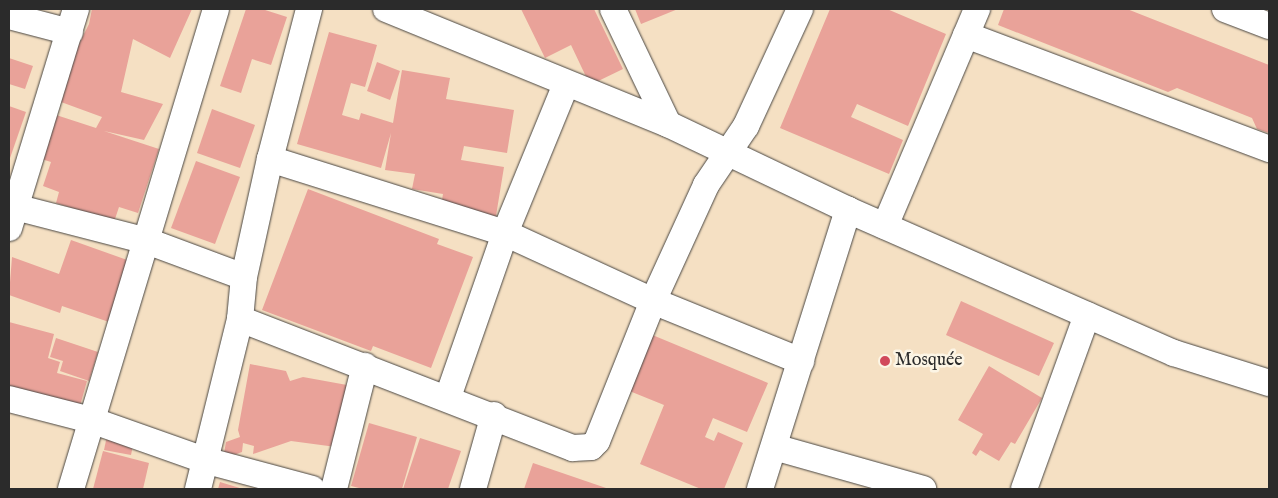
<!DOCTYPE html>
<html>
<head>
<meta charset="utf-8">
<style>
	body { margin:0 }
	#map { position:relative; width:1278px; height:498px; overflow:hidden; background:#f5e0c3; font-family:"IM FELL English",serif }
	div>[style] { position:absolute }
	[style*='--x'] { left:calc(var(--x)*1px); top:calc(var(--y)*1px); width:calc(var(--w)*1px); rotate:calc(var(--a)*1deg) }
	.building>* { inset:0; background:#e9a299 }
	.roads { filter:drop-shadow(0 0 1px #494642) drop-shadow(0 0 1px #494642) }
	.minor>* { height:26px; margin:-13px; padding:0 13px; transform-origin:13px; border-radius:13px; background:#fff }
	.dots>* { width:14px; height:14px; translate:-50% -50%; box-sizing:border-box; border:2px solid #fcf5e5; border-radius:50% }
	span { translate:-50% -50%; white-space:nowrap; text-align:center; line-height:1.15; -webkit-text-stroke:5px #fcf5e5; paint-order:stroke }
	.poi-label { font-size:18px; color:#2b2b2b }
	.left { translate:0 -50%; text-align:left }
	.frame { position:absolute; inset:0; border:10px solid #2b2b2b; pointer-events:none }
</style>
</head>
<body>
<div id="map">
	<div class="building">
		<i style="clip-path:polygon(92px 9px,192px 9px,170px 58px,133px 39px,121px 92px,163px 104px,144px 140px,104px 131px,159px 149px,138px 213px,119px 207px,114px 222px,56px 203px,59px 192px,43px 186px,51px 162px,35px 157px,50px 113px,96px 128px,102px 117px,61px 102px,72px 58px,89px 24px)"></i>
		<i style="clip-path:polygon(246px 9px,262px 9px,287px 17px,271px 65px,252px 59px,241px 93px,220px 86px)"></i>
		<i style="clip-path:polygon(521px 9px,594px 9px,623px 69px,590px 85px,571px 45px,545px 58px)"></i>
		<i style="clip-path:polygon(635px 9px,678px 9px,641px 24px)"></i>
		<i style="clip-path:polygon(830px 9px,887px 9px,946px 34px,908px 126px,857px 104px,851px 117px,903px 140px,889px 174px,780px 128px)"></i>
		<i style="clip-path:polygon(1004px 9px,1127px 9px,1269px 65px,1269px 133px,1257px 129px,1252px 118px,1177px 88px,1168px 92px,998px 25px)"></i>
		<i style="clip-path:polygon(329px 32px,377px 45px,365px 87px,351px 83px,342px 115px,359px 120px,361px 113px,393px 123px,402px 70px,450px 78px,446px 99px,514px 110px,507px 153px,464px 146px,461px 160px,504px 167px,495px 222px,440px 212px,443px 194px,412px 189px,415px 174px,385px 170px,391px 133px,381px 168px,297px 144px)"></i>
		<i style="clip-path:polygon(9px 58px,33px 66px,25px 89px,9px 84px)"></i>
		<i style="clip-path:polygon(377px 62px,400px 71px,390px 100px,367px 91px)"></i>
		<i style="clip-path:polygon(9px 106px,26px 112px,9px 161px)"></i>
		<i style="clip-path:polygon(212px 109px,255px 125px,240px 168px,197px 153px)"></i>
		<i style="clip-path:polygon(196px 161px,240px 177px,215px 244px,171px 228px)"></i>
		<i style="clip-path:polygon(308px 189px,439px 239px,437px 244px,473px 257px,431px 368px,373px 346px,371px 351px,262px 310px)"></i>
		<i style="clip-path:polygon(71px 240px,130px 261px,109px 322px,62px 306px,60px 313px,9px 295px,12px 257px,59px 274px)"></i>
		<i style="clip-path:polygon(961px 301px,1054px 343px,1039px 376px,946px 335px)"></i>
		<i style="clip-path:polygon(9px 322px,54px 334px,48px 358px,60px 362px,57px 373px,87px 381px,78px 413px,9px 395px)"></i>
		<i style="clip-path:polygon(650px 334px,768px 383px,747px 432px,713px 418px,705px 437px,714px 441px,718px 432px,743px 443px,724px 489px,701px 489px,640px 464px,664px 405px,627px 390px)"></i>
		<i style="clip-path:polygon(56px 338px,98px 352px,89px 381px,60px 371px,63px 361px,50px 357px)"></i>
		<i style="clip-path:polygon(250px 364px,286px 371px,290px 381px,303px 377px,347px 385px,336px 447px,291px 441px,253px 454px,254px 446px,243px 443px,242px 452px,223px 459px,226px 442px,240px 437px,238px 430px)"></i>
		<i style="clip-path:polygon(989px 366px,1042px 398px,1015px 444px,1011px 442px,999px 461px,980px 450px,976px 456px,972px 453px,983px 434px,958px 420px)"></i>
		<i style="clip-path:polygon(369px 423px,417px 437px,402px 489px,363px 489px,351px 486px)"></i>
		<i style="clip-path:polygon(108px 431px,135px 436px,131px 455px,104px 450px)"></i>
		<i style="clip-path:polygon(420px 438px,461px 451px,448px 489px,403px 489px)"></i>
		<i style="clip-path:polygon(103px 451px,149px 463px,143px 489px,93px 489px)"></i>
		<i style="clip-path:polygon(533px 463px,609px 489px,524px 489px)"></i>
		<i style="clip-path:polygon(220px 482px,243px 489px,218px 489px)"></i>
	</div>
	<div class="roads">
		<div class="minor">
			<i style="--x:386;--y:9;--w:305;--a:22.2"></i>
			<i style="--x:668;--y:124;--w:199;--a:25.5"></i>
			<i style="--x:848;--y:210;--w:356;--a:23.7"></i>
			<i style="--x:1174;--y:353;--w:100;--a:17.5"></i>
			<i style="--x:613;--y:9;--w:127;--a:64.4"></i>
			<i style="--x:1225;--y:9;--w:47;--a:21.1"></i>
			<i style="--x:9;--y:16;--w:63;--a:14.7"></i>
			<i style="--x:966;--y:35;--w:324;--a:20.6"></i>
			<i style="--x:270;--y:159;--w:246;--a:17.5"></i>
			<i style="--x:505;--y:233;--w:163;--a:24.7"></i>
			<i style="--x:653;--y:301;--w:160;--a:22.1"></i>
			<i style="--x:15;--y:207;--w:136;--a:14.4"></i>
			<i style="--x:147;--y:241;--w:103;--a:20.4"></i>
			<i style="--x:885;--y:226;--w:236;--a:-67"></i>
			<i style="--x:9;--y:228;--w:229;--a:-73"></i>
			<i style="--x:240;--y:319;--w:357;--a:21.2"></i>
			<i style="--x:573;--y:448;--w:18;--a:-3"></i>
			<i style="--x:591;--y:447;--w:8;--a:-45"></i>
			<i style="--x:597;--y:441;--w:151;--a:-68.2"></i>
			<i style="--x:653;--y:301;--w:128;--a:-65.4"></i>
			<i style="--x:706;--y:185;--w:71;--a:-55.9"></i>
			<i style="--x:746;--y:126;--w:129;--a:-65.2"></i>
			<i style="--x:448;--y:397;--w:174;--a:-70.8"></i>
			<i style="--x:505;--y:233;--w:161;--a:-67.7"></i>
			<i style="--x:9;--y:399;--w:85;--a:14.4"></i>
			<i style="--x:91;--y:420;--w:120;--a:19.5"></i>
			<i style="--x:204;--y:460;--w:112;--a:15"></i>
			<i style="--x:774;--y:447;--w:155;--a:15.7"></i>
			<i style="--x:71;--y:489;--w:501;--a:-73.19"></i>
			<i style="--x:198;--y:489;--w:175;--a:-76.1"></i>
			<i style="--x:240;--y:319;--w:42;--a:-84.6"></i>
			<i style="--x:244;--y:277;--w:121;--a:-77.6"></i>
			<i style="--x:270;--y:159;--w:155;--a:-75.4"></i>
			<i style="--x:334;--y:489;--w:127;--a:-75.9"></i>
			<i style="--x:473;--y:489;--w:77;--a:-74.2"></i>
			<i style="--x:760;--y:489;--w:293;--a:-72.5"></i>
			<i style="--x:1024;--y:489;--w:185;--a:-70.1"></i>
		</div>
	</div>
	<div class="dots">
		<i style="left:885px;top:361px;background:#d1495b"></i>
	</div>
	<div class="poi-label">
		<span class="left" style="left:895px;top:361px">Mosquée</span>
	</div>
	<div class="frame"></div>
</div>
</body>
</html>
